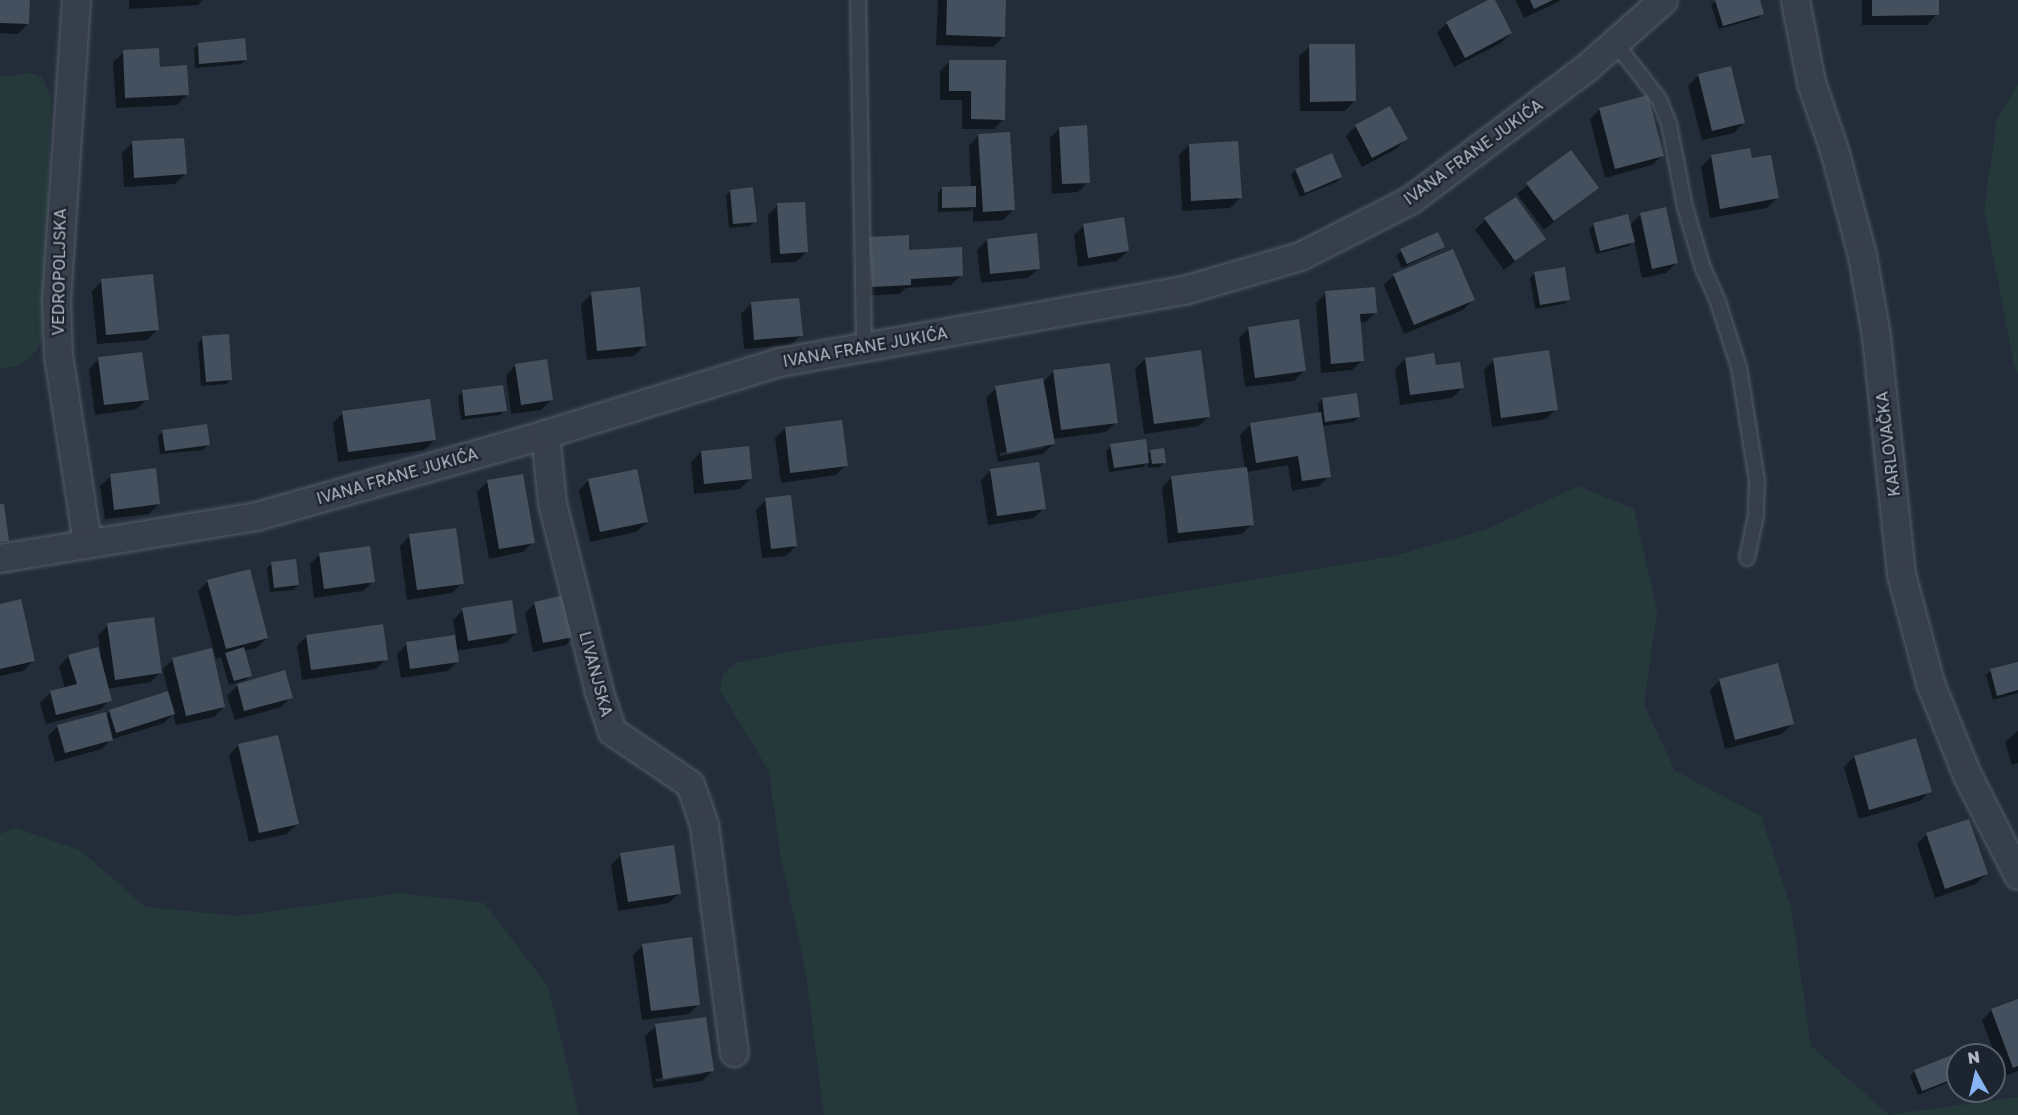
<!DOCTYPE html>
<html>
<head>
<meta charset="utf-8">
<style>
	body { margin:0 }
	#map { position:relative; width:2018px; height:1115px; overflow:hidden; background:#232d3a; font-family:"Golos Text",sans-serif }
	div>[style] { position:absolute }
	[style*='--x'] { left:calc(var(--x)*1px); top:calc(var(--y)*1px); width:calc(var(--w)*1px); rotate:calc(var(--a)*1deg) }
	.green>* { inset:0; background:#25393b }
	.shadow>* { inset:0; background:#0007 }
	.building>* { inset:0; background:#44505e }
	.roads { filter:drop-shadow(0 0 2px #555d69) drop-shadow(0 0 2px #555d69) }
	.lane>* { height:14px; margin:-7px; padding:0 7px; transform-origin:7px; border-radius:7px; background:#373f4b }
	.street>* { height:27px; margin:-13.5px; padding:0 13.5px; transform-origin:13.5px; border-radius:13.5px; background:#373f4b }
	span { translate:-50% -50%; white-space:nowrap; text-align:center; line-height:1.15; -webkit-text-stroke:4.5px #1c242f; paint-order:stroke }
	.street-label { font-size:16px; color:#b2bac6 }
	.north { position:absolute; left:1946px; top:1043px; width:60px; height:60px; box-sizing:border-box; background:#1c242f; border:2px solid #58606b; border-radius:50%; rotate:352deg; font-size:16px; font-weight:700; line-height:24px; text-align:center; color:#b2bac6 }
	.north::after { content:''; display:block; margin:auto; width:21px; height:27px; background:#89b4f4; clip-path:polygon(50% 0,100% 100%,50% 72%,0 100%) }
</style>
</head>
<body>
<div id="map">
	<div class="green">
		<i style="clip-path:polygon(29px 73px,42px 77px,51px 97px,44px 329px,38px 349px,27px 360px,14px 367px,0 368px,0 77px)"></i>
		<i style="clip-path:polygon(2018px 84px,2018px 373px,2014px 364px,1984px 210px,1997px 120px)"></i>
		<i style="clip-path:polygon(1578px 486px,1634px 509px,1657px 611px,1644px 705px,1675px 771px,1761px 816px,1791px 908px,1811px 1046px,1889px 1115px,2018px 1097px,2018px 1115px,824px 1115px,805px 967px,780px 853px,769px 771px,720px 690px,723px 674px,736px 663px,814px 647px,981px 626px,1398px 555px,1487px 529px)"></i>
		<i style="clip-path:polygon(15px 828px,80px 850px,145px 907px,239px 916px,398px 893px,484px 903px,548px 986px,579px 1115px,0 1115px,0 834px)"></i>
	</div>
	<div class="shadow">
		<i style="clip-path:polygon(0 0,28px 0,28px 23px,18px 34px,0 33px)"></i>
		<i style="clip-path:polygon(129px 0,203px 0,198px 5px,129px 9px)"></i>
		<i style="clip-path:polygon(938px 0,1004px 0,1003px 37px,993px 47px,936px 45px)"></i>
		<i style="clip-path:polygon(1491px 0,1494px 0,1511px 33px,1501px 43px,1454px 67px,1437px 33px,1447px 23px)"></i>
		<i style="clip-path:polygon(1515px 0,1562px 0,1524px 18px)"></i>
		<i style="clip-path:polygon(1718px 0,1758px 0,1762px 13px,1758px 18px,1719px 29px,1711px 5px)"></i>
		<i style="clip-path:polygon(1862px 0,1937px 0,1937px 14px,1927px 25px,1862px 25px)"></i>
		<i style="clip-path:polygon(198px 45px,246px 59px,241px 64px,195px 68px,194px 49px)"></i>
		<i style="clip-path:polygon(1310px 46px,1355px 100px,1345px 111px,1300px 111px,1299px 56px)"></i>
		<i style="clip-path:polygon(124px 52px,159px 68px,188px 94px,177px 105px,116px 108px,113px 62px)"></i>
		<i style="clip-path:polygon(950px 61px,1004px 119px,994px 129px,962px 129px,962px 100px,940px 100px,940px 71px)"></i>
		<i style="clip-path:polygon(1730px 68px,1744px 122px,1734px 133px,1702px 140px,1688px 86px,1698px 76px)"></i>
		<i style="clip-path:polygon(1600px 109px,1663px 155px,1652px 165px,1605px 178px,1590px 119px)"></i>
		<i style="clip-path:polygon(1356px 126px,1406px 139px,1396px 149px,1362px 167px,1346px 136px)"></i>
		<i style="clip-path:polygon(1060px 128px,1088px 182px,1078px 192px,1052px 194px,1050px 138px)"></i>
		<i style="clip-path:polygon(979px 135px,1013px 210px,1003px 220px,973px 222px,973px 209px,970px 211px,938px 212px,938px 193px,942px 188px,971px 188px,969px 146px)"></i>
		<i style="clip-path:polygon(132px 143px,185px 174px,175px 184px,124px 187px,122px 153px)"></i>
		<i style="clip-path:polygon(1189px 145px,1240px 198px,1230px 208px,1182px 211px,1179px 155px)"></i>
		<i style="clip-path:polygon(1749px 150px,1750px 160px,1777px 198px,1767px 208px,1710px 218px,1701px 167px,1711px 157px)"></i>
		<i style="clip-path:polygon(1571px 152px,1597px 188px,1544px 230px,1517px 194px)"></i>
		<i style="clip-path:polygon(1296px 170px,1341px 177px,1336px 182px,1300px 197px,1291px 175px)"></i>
		<i style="clip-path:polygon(731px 191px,755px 221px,750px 226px,729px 228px,726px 196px)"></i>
		<i style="clip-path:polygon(778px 205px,806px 252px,796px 262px,771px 263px,768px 215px)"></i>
		<i style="clip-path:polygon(1641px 214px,1676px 263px,1666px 273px,1642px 278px,1634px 240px,1629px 246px,1596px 254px,1589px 229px,1594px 224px,1630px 225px)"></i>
		<i style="clip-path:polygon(1485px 220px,1544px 239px,1504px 270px,1475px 230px)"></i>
		<i style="clip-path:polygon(1084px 225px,1128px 251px,1117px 261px,1078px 267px,1074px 235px)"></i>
		<i style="clip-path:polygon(1437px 234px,1443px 247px,1438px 251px,1402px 268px,1396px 255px,1401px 251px)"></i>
		<i style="clip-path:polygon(870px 238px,908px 251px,962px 275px,951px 285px,906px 288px,899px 294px,862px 296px,860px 248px)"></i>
		<i style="clip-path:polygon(987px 240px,1039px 268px,1028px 278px,981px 283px,977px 250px)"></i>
		<i style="clip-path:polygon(1535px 273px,1568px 299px,1564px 304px,1535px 309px,1530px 278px)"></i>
		<i style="clip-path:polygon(1394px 275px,1473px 300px,1463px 310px,1404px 334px,1384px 285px)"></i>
		<i style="clip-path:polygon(102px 281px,157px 330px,147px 340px,97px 344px,92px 291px)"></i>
		<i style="clip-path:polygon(1326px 293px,1376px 312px,1366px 322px,1360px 323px,1363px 360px,1352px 370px,1321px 373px,1316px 303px)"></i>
		<i style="clip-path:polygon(592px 294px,645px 345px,634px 356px,587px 360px,581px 304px)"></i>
		<i style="clip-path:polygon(751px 304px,801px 335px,791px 345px,744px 349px,741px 314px)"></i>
		<i style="clip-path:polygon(1249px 328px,1304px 371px,1294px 381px,1245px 387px,1239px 338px)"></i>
		<i style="clip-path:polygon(202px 338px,231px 379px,226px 384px,201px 386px,198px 343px)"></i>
		<i style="clip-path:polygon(99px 359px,147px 399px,137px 409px,95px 415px,89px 369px)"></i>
		<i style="clip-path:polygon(1145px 359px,1209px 416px,1199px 426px,1144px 434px,1135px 369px)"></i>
		<i style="clip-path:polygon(1405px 359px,1435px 367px,1462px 388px,1452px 398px,1400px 405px,1395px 369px)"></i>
		<i style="clip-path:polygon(1494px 360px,1556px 409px,1546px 419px,1492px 427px,1484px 370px)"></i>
		<i style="clip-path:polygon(516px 365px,552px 399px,541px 410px,511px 414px,506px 375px)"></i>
		<i style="clip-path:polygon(evenodd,1054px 371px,1116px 422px,1106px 432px,1052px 439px,1053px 444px,1043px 454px,998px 462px,986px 398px,996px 388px,1042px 383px,1054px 371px,1044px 445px,1044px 448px,1000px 456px,1000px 453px,1044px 445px)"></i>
		<i style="clip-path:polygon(463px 392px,505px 410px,500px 415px,461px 420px,458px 396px)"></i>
		<i style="clip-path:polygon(1322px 399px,1359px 417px,1354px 422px,1322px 426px,1329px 476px,1319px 486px,1292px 491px,1288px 465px,1246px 472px,1252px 524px,1242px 534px,1168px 543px,1162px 487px,1172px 477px,1245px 469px,1240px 435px,1250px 425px,1319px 414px,1318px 404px)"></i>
		<i style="clip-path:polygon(343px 413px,435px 440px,424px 450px,338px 462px,333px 423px)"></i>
		<i style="clip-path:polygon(785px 428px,846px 465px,836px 475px,781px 483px,775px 438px)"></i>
		<i style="clip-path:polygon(163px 432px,208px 445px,203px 450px,160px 454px,158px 436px)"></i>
		<i style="clip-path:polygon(1111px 446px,1146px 455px,1151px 451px,1164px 463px,1160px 467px,1148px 468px,1147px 463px,1143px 467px,1109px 472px,1106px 451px)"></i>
		<i style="clip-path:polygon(701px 452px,750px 479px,740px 489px,694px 494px,691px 462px)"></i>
		<i style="clip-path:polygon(991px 470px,1044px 508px,1034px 518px,988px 525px,981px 480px)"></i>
		<i style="clip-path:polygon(111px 476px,159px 504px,149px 514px,105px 519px,100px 486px)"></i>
		<i style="clip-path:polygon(589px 480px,647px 522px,636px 532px,590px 542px,579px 490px)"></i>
		<i style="clip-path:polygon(488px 482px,533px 542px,523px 552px,489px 559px,477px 492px)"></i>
		<i style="clip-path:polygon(766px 500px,796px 546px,786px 556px,762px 558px,756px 510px)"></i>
		<i style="clip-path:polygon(410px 536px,462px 583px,452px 593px,407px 600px,400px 546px)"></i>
		<i style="clip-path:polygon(320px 554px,373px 581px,363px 591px,314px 598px,310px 564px)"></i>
		<i style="clip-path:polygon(272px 563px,298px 585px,293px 590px,270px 592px,267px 568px)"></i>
		<i style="clip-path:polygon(208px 581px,267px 638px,256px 648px,243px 651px,250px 675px,246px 680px,229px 685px,221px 657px,216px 659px,198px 591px)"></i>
		<i style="clip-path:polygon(535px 603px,576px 635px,566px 645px,533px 652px,525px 613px)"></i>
		<i style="clip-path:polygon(0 605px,33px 661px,23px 671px,0 676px)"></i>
		<i style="clip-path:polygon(463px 610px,516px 633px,506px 643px,456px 651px,458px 661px,448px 671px,401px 678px,397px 654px,407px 644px,456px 637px,453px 620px)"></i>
		<i style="clip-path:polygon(108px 625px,161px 671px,173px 659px,224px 707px,214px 717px,176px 725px,173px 714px,164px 723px,110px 740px,102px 749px,55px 762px,48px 736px,58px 726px,105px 716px,109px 712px,168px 693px,163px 670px,151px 682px,107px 689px,110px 700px,100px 710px,46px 724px,40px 703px,50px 693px,65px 689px,59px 666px,69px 656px,101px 656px,98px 635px)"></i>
		<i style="clip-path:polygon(307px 636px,386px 659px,376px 669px,302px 680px,297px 646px)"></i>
		<i style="clip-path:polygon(2018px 663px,2018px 693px,1993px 700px,1986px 675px,1991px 671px)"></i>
		<i style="clip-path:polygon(284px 672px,291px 697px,281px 707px,235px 720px,227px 696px,237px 686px)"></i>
		<i style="clip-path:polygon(1720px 680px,1792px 724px,1782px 734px,1725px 749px,1710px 690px)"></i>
		<i style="clip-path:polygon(2018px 731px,2018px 763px,2012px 765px,2005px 742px)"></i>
		<i style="clip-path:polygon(239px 745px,297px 824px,287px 834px,249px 842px,229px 755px)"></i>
		<i style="clip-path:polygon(1854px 757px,1930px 791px,1920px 801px,1859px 819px,1844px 767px)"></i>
		<i style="clip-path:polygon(1927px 834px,1986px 874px,1976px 884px,1935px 898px,1917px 844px)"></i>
		<i style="clip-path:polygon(621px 855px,680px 893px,669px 903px,618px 911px,611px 865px)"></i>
		<i style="clip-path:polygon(643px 945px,699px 1004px,689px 1014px,642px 1020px,633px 955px)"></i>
		<i style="clip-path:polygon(2018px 1001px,2018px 1071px,2003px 1077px,1982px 1020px,1992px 1010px)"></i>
		<i style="clip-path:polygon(evenodd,656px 1026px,712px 1071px,702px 1081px,653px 1088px,645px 1036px,656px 1026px,703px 1071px,703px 1074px,656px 1082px,655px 1079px,703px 1071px)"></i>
		<i style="clip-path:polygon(1951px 1057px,1958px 1076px,1954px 1080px,1918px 1095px,1910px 1076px,1915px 1071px)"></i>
	</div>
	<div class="building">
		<i style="clip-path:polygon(0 0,30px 0,29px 24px,0 23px)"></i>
		<i style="clip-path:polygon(947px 0,1006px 0,1005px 37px,946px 35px)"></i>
		<i style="clip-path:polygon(1488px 0,1495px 0,1512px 33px,1465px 58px,1446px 22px)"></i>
		<i style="clip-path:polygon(1530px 0,1553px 0,1534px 9px)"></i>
		<i style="clip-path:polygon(1715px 0,1760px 0,1764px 14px,1723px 26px)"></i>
		<i style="clip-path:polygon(1872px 0,1939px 0,1939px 15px,1872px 16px)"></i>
		<i style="clip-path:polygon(245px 38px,247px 60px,199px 64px,198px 43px)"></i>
		<i style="clip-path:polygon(1309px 44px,1355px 44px,1356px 101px,1310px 102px)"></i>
		<i style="clip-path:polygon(159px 48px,160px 67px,187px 65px,189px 95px,125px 98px,123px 50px)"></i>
		<i style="clip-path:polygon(949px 60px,1006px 60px,1005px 120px,971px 119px,971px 91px,949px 91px)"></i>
		<i style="clip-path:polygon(1731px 66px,1745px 123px,1712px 131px,1698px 74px)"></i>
		<i style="clip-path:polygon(1648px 95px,1664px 156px,1615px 169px,1599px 108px)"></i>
		<i style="clip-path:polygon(1390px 106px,1408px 139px,1372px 158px,1355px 125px)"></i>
		<i style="clip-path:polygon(1087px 125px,1090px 183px,1062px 184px,1059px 127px)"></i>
		<i style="clip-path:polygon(1010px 132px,1015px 210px,983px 212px,978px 134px)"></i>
		<i style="clip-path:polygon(184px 138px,187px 174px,134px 178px,132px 141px)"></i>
		<i style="clip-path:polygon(1238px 141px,1242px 198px,1191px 201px,1189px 144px)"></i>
		<i style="clip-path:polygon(1750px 148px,1752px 158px,1771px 155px,1779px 198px,1720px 209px,1711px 155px)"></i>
		<i style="clip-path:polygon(1571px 150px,1599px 188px,1554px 221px,1526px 183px)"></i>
		<i style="clip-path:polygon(1332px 153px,1342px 177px,1305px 193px,1295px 169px)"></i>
		<i style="clip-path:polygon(976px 186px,976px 207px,942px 208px,942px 187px)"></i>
		<i style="clip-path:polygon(753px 187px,757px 222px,733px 224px,730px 190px)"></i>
		<i style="clip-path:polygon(1516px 197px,1546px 239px,1515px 261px,1484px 218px)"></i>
		<i style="clip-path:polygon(805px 202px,808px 252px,780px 254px,777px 203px)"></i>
		<i style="clip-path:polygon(1666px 207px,1678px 263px,1652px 269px,1640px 213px)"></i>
		<i style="clip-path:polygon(1628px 214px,1635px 242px,1600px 251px,1593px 223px)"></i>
		<i style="clip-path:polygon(1124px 217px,1129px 251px,1088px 258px,1083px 224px)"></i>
		<i style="clip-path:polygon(1438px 232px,1445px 247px,1407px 264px,1400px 249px)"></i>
		<i style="clip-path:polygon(1037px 233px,1040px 269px,990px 274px,987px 239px)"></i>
		<i style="clip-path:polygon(909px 235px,909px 250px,962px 247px,963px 276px,911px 279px,911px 285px,872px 287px,869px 237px)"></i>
		<i style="clip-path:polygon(1453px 249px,1475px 300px,1414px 325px,1393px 274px)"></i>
		<i style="clip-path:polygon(1565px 267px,1570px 300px,1540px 305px,1534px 272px)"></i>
		<i style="clip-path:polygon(153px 274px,159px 330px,106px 335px,101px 279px)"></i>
		<i style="clip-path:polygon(640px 287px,646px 346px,597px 351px,591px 292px)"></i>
		<i style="clip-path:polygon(1375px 287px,1377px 313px,1360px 314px,1364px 361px,1331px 364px,1325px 291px)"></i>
		<i style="clip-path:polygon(799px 298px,803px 336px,754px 340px,751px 302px)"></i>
		<i style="clip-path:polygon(1299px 319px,1306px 371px,1255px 378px,1248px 327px)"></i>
		<i style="clip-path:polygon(229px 334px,232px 380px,206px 382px,202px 336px)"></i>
		<i style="clip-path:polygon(1201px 350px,1210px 417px,1154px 424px,1145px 358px)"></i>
		<i style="clip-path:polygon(1549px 350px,1558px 410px,1501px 418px,1493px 358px)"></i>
		<i style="clip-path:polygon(142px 352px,149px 400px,104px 405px,98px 357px)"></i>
		<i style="clip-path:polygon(1434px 353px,1436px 365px,1460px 362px,1464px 388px,1410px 395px,1405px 358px)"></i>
		<i style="clip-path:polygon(547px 359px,553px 400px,521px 405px,515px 364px)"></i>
		<i style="clip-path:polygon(1110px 363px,1118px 423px,1061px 430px,1053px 370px)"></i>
		<i style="clip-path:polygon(1043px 378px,1055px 444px,1007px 453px,995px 386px)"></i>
		<i style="clip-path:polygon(503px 385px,507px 411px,465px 416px,462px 390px)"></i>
		<i style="clip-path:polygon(1357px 393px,1360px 417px,1325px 422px,1322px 398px)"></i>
		<i style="clip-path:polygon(430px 399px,436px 440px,348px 452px,342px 411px)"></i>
		<i style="clip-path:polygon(1321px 412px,1331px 477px,1302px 481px,1298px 456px,1256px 463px,1250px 423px)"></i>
		<i style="clip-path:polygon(842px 420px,848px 466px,790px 473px,785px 427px)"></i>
		<i style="clip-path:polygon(207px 424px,210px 445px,165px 451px,162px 430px)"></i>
		<i style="clip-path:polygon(1146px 439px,1149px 463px,1114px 468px,1110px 444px)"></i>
		<i style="clip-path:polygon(749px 446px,752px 479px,704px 484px,701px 451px)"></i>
		<i style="clip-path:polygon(1164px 448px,1166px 463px,1152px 464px,1150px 450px)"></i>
		<i style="clip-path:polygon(1039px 462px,1046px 509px,997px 516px,990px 469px)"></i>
		<i style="clip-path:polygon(1247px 467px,1254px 525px,1178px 533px,1171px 476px)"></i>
		<i style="clip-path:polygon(156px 468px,160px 504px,114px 510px,110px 474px)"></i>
		<i style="clip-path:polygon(637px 469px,648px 522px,600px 532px,588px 479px)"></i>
		<i style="clip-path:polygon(523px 474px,535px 543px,499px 549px,487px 480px)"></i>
		<i style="clip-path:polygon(791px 495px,797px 546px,771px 549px,765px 498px)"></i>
		<i style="clip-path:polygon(0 504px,4px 504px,9px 541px,0 542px)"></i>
		<i style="clip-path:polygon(456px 528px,464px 584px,417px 590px,409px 534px)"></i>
		<i style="clip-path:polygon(370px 546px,375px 582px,324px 589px,319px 553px)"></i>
		<i style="clip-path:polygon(296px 559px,299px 585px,274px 588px,271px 562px)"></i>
		<i style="clip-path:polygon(250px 569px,268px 638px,226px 649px,207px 580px)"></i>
		<i style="clip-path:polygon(569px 594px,578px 636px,543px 643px,534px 602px)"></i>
		<i style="clip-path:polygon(21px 599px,35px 661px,0 669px,0 604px)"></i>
		<i style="clip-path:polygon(512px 600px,517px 633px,468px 641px,462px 608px)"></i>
		<i style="clip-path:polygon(154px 617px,162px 673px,115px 680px,107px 623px)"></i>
		<i style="clip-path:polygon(383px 624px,388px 660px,311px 670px,306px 635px)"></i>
		<i style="clip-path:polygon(455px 635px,459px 662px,410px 669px,406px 642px)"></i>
		<i style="clip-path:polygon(98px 647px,112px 701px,56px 715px,50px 691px,77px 684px,68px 655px)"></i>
		<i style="clip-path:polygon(244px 647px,252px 676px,234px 681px,225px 653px)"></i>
		<i style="clip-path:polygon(212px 648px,225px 707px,186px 716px,172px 658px)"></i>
		<i style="clip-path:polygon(2018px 662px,2018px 690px,1997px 696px,1990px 669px)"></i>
		<i style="clip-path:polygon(1778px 663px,1794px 724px,1735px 740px,1719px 679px)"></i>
		<i style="clip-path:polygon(285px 670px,293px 698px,244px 711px,237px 684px)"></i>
		<i style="clip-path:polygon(168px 691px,175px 714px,116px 733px,109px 710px)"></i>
		<i style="clip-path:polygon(106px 712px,113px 740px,65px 753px,57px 725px)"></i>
		<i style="clip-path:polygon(278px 735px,299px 824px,259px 833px,238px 744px)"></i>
		<i style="clip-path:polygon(1916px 738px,1932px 792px,1869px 810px,1854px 756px)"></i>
		<i style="clip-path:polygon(1969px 819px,1988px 874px,1945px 889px,1926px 833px)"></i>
		<i style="clip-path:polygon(674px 845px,681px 894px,628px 902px,620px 853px)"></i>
		<i style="clip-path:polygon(692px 937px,700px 1005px,651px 1011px,642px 944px)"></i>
		<i style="clip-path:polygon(2018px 999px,2018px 1066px,2013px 1068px,1991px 1009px)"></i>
		<i style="clip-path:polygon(706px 1017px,714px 1071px,663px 1079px,655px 1024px)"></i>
		<i style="clip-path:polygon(1952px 1055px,1958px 1077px,1922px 1091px,1914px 1070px)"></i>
	</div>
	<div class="roads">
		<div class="lane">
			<i style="--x:858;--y:0;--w:346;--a:89"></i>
			<i style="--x:1615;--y:43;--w:71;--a:51.8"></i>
			<i style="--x:1659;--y:99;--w:27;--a:68"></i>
			<i style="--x:1669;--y:124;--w:85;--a:79.1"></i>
			<i style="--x:1685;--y:207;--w:64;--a:73.6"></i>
			<i style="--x:1703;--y:268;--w:37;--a:66"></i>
			<i style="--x:1718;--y:302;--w:69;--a:72.3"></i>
			<i style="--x:1739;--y:368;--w:113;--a:80.9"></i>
			<i style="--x:1757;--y:480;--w:35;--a:92"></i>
			<i style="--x:1756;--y:515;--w:44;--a:101.8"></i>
		</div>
		<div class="street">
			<i style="--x:76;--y:0;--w:300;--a:93.8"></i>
			<i style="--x:56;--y:299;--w:56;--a:88"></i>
			<i style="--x:58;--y:355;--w:190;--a:81.2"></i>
			<i style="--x:1795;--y:0;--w:84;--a:79"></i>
			<i style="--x:1811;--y:82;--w:72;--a:71.3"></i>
			<i style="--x:1834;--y:150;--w:109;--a:75.1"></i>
			<i style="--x:1862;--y:255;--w:82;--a:80.2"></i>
			<i style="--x:1876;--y:336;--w:239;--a:84"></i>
			<i style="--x:1901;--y:574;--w:113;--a:75.1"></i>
			<i style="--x:1930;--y:683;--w:99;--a:68.1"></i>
			<i style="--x:1967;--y:775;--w:112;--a:63"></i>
			<i style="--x:545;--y:434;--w:69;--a:84.2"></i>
			<i style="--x:552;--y:503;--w:195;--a:76"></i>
			<i style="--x:599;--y:692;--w:41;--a:71.6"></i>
			<i style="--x:612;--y:731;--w:94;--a:34.2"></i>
			<i style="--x:690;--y:784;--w:43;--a:71.1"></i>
			<i style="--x:704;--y:825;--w:229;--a:82.5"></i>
			<i style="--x:0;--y:558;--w:259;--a:-9.3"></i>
			<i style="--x:256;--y:516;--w:300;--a:-15.8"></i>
			<i style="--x:545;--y:434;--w:245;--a:-17.1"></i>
			<i style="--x:779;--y:362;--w:411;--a:-10.1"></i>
			<i style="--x:1184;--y:290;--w:121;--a:-16.3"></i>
			<i style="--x:1300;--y:256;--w:123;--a:-27"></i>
			<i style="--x:1410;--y:200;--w:221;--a:-36.9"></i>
			<i style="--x:1587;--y:67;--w:101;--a:-41.4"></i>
		</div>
	</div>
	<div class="street-label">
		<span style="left:1473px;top:152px;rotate:-36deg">IVANA FRANE JUKIĆA</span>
		<span style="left:59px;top:272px;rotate:-89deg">VEDROPOLJSKA</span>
		<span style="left:865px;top:347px;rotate:-10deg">IVANA FRANE JUKIĆA</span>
		<span style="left:1888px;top:444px;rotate:-97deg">KARLOVAČKA</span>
		<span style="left:397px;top:476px;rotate:-16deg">IVANA FRANE JUKIĆA</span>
		<span style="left:596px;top:674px;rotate:75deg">LIVANJSKA</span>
	</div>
	<div class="north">N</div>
</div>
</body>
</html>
